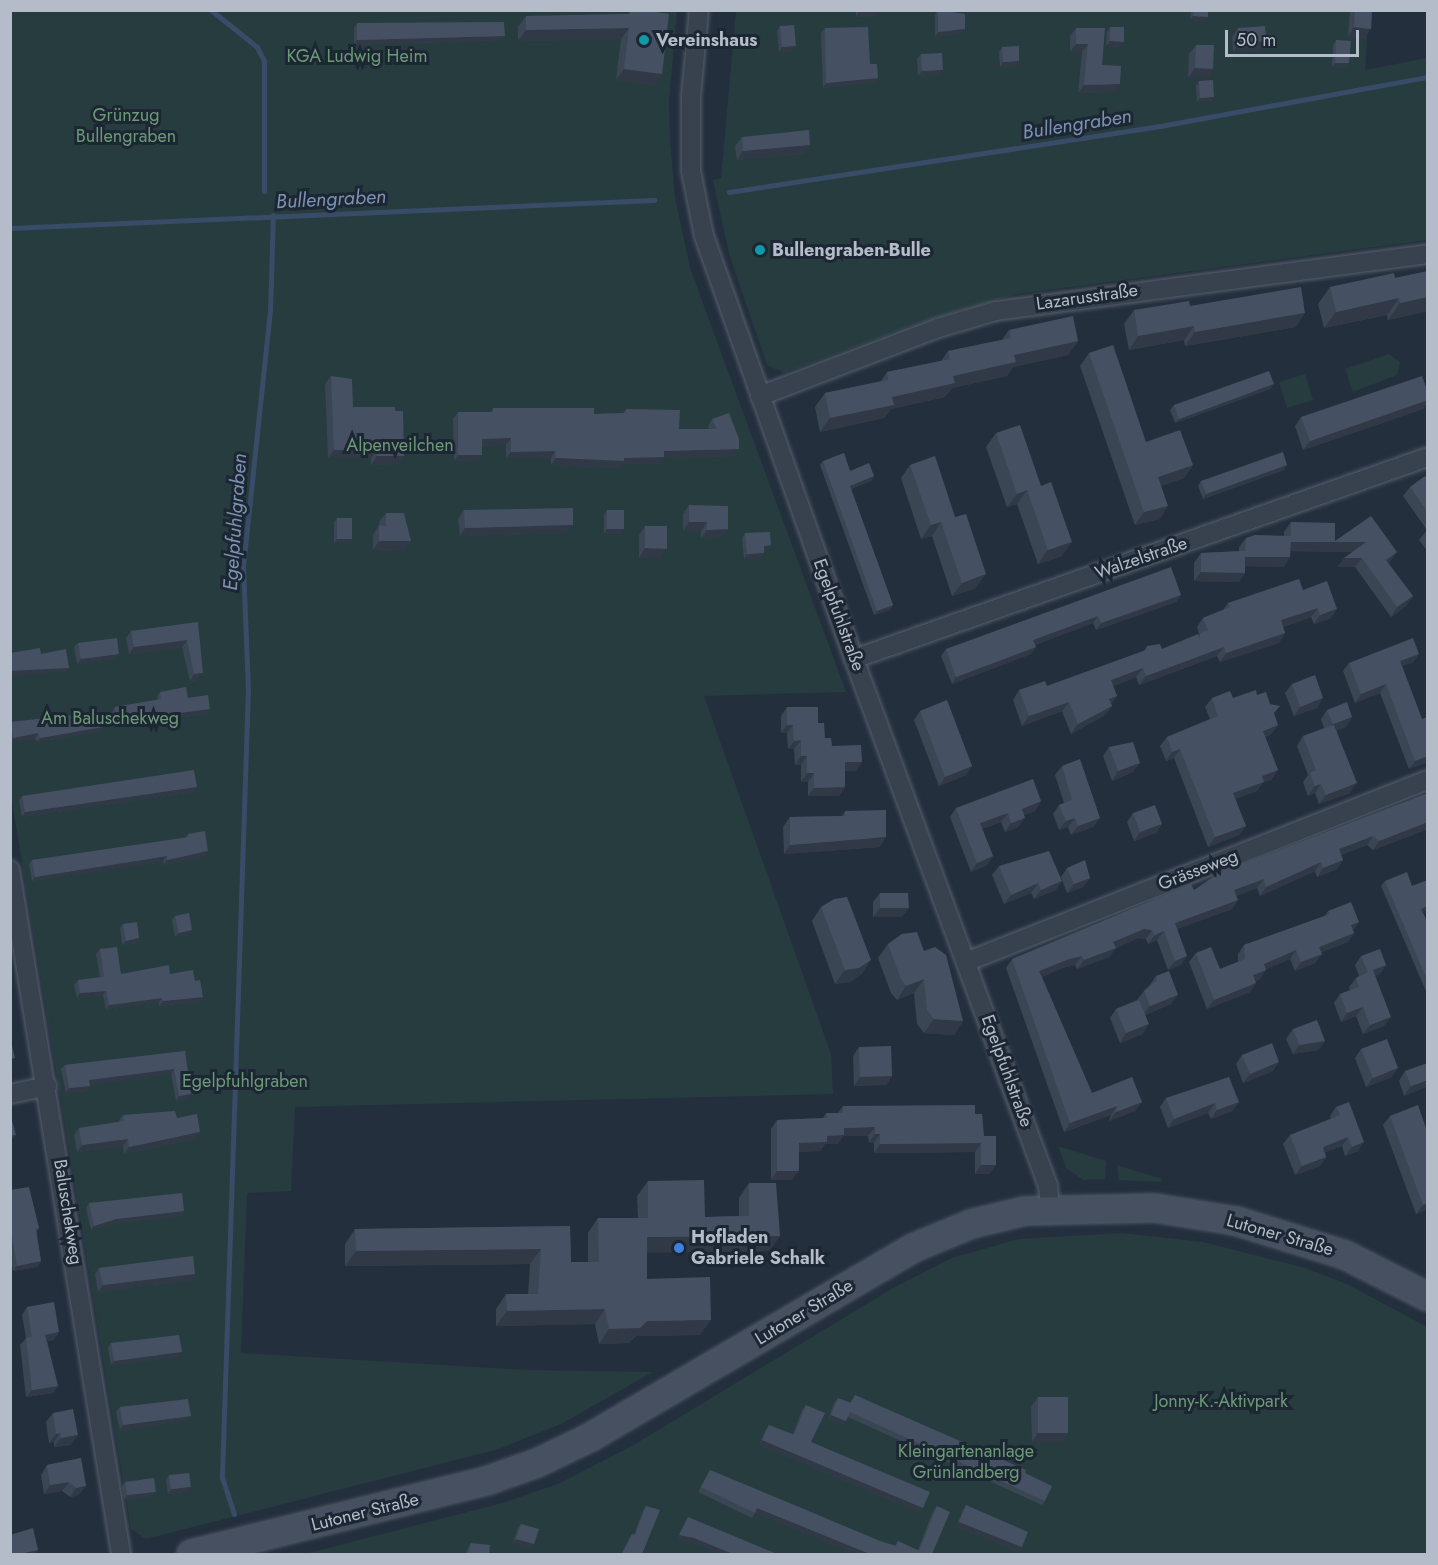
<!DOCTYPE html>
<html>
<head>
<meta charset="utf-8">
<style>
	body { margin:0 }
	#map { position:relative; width:1438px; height:1565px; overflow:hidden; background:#242f3e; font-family:Jost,sans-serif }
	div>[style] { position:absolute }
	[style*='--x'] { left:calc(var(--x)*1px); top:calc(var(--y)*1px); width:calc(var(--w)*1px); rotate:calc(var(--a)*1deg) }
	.green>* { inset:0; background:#263c3f }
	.stream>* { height:5px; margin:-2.5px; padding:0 2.5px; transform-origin:2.5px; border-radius:2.5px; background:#394c67 }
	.roads { filter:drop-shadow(0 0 2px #565f6c) drop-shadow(0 0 2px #565f6c) }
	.street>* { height:18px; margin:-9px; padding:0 9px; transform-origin:9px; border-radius:9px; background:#38414e }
	.secondary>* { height:26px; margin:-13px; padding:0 13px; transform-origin:13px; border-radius:13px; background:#465061 }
	.wall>* { inset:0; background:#3b4654 }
	.shaded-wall>* { inset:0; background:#303945 }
	.building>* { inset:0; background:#455162 }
	.dots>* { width:16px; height:16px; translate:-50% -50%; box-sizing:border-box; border:3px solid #1d2633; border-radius:50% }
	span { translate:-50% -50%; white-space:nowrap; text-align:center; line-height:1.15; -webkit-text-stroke:6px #1d2633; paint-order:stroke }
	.poi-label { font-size:18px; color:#b4bcc9; font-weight:700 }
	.left { translate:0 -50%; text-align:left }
	.park-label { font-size:18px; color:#6b9a76 }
	.street-label { font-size:18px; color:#b4bcc9 }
	.water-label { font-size:20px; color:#7c92b1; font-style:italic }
	.frame { position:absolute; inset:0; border:12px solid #b4bcc9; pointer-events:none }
	.scale { position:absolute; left:1225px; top:30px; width:134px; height:27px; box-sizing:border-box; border:3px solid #b4bcc9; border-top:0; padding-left:8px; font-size:18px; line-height:21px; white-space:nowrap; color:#b4bcc9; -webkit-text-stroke:4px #1d2633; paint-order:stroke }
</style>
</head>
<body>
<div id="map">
	<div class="green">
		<i style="clip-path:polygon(10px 11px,677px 11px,669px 101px,670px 140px,675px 197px,690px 268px,846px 692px,704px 696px,831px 1054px,833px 1094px,295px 1107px,291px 1191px,247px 1193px,241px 1353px,528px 1370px,653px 1372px,561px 1424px,499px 1449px,146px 1539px,131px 1529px,11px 795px)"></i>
		<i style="clip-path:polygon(736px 11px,1369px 11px,1365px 70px,1427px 58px,1427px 240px,1017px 294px,936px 317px,784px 373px,767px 365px,729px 254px,713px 180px,721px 178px)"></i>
		<i style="clip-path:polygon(1389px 354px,1400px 362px,1397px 375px,1353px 392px,1345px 369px)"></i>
		<i style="clip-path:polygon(1305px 374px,1313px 400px,1287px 408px,1279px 382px)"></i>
		<i style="clip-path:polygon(1058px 1146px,1106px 1161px,1105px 1179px,1083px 1180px,1066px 1168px)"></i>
		<i style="clip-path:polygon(1117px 1165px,1162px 1179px,1161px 1182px,1119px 1180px)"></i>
		<i style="clip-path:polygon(1122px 1233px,1203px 1242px,1305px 1268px,1347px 1284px,1427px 1327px,1427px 1554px,305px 1554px,506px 1502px,560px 1483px,632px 1446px,893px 1288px,952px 1258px,1019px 1239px)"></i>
	</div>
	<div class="stream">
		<i style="--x:211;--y:10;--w:59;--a:38.8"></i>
		<i style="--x:257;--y:47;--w:16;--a:63"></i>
		<i style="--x:264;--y:61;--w:130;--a:90"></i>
		<i style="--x:729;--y:192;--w:436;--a:-8.7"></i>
		<i style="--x:1160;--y:126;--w:272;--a:-10.4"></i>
		<i style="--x:10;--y:228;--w:645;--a:-2.49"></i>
		<i style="--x:234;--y:1514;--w:40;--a:-108"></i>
		<i style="--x:222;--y:1476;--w:786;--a:-88.11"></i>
		<i style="--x:248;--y:690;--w:123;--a:-92.3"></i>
		<i style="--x:243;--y:567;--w:257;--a:-84"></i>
		<i style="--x:270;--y:311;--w:96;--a:-88.2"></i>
	</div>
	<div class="roads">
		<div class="street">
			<i style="--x:699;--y:10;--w:87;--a:95.3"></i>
			<i style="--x:691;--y:97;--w:74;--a:90"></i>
			<i style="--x:691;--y:171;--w:66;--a:78.7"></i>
			<i style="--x:704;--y:236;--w:449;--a:70.5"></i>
			<i style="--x:854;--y:659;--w:562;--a:69.79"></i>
			<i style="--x:1048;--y:1186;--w:21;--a:85"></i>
			<i style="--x:760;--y:396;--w:191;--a:-20.9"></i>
			<i style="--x:938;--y:328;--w:60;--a:-16.3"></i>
			<i style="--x:996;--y:311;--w:436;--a:-7.5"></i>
			<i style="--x:854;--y:659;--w:609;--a:-19.39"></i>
			<i style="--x:10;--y:870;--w:693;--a:80.78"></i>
			<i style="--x:968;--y:961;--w:494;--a:-21.5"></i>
			<i style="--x:10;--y:1094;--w:38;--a:-12"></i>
		</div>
		<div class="secondary">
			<i style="--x:191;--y:1554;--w:307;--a:-13.9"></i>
			<i style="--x:489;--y:1480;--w:51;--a:-19.5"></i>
			<i style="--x:537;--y:1463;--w:60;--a:-25.7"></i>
			<i style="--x:591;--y:1437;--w:373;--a:-30.4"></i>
			<i style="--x:913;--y:1248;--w:63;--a:-22.5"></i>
			<i style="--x:971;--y:1224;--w:56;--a:-13.5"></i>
			<i style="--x:1025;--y:1211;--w:130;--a:-1.3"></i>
			<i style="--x:1155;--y:1208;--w:82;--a:9.1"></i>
			<i style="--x:1236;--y:1221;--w:114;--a:17.3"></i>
			<i style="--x:1345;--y:1255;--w:93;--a:26.8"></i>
		</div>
	</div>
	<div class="wall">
		<i style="clip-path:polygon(631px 10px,662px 74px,654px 85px,616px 80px,621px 39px,518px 41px,518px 27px,526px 16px,628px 14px)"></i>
		<i style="clip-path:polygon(856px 10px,877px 10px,877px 12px,874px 16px,856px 17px)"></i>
		<i style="clip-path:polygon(938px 10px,961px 33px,935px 37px,935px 15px)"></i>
		<i style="clip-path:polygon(1191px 10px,1208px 10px,1208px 17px,1205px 21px,1190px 20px)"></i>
		<i style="clip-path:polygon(1350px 10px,1372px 10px,1371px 29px,1364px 38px,1348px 37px)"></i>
		<i style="clip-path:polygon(357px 23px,505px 36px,501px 40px,354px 45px,354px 28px)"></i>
		<i style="clip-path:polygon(780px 26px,793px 51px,779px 52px,777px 31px)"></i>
		<i style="clip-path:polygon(1110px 27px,1121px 47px,1106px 46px,1107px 32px)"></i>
		<i style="clip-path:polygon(825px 28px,870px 64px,878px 78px,875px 82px,823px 88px,821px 33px)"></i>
		<i style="clip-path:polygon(1076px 28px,1102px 65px,1114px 92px,1078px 93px,1082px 52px,1070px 52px,1070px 36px)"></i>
		<i style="clip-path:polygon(1238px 28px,1266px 41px,1260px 51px,1233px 52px,1232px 37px)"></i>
		<i style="clip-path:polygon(1336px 40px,1349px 63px,1346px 68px,1332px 67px,1333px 45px)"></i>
		<i style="clip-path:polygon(1196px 45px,1213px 69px,1207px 78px,1188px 78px,1189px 54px)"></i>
		<i style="clip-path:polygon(1002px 47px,1016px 66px,1000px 67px,999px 52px)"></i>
		<i style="clip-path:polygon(921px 54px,940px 74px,918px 76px,917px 59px)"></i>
		<i style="clip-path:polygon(1199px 81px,1211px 102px,1197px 102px,1196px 86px)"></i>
		<i style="clip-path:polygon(742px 137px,810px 145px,804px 154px,737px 160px,735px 146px)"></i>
		<i style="clip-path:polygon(1428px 271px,1428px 311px,1388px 320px,1387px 315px,1324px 328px,1318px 304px,1330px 287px,1395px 278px)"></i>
		<i style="clip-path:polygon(1190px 306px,1296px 327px,1185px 346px,1184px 340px,1129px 350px,1124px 324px,1134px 310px)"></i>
		<i style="clip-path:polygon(1009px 330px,1078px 341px,1068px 355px,1013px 367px,1007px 376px,952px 388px,945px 397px,891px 409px,884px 418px,820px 432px,815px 407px,825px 393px,881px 381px,887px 372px,941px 361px,948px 351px,1002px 340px)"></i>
		<i style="clip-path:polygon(1089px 353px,1146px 442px,1193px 465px,1184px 478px,1161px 486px,1160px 519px,1135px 525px,1080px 366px)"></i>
		<i style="clip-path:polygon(331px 376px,353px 407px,398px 464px,371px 465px,371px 458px,328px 458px,325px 384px)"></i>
		<i style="clip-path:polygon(1270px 389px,1175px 423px,1170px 410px,1174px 405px)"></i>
		<i style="clip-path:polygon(1428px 393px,1428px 403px,1423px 409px,1303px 450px,1295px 426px,1301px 417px)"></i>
		<i style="clip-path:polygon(493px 408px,594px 414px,623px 413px,626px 409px,679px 429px,709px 429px,708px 426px,712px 419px,739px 449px,735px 456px,664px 458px,660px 464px,622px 464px,619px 468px,551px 465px,551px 458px,506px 458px,506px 445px,482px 446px,482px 455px,478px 461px,454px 461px,453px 419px,458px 412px,491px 412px)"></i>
		<i style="clip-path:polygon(996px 433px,1062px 556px,1038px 564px,1017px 504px,1007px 507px,986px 447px)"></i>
		<i style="clip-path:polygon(823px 461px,850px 471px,874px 476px,871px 481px,851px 489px,893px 605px,890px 610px,874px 615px,820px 465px)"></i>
		<i style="clip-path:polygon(910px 465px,976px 588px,952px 596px,932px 536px,921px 539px,901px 478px)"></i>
		<i style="clip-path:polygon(1287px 465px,1284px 470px,1203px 499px,1198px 486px,1201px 481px)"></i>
		<i style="clip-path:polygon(1428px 479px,1428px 552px,1419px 540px,1427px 530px,1403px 496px,1410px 487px)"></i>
		<i style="clip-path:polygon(689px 505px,728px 529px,722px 537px,701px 538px,701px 531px,683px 531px,683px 514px)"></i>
		<i style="clip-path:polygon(464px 510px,567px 533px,460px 536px,458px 519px)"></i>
		<i style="clip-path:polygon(607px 510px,624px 529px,621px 534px,604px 534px,604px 515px)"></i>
		<i style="clip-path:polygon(386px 513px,411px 541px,404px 551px,373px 550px,373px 535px,379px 525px,379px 522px)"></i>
		<i style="clip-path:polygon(337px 518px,352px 539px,349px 543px,334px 543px,334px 522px)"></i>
		<i style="clip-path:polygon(1291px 522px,1335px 541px,1397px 552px,1388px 563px,1413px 596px,1406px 606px,1391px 617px,1355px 567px,1337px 567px,1353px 552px,1290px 551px,1284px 567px,1245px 566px,1245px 573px,1239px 582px,1194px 581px,1194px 563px,1201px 553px,1239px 551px,1239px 547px,1246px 538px,1284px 536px,1284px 532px)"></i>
		<i style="clip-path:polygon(645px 526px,660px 558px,639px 558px,639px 535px)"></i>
		<i style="clip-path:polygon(745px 533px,771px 545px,768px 550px,764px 550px,764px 553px,761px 558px,744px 559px,742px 538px)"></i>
		<i style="clip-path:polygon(1303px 590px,1331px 618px,1314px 624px,1311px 617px,1283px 627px,1285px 633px,1279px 643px,1220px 662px,1217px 656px,1139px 685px,1136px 677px,1113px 686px,1117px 696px,1111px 704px,1112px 706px,1105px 715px,1071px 734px,1062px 711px,1022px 726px,1013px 700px,1019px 690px,1047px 686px,1144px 651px,1147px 646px,1162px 649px,1199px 635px,1199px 634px,1197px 627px,1203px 618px,1223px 610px,1228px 603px)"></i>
		<i style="clip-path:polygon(1181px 595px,1176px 602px,1096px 630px,1093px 623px,1035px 645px,1036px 647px,1031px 654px,952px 684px,941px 656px,946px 649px)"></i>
		<i style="clip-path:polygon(198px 622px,198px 680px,190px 681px,182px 647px,129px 654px,126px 638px,131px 631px)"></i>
		<i style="clip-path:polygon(78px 643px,119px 654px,116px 658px,77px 664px,74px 647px)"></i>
		<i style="clip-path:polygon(1419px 654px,1413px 662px,1402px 666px,1422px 719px,1428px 717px,1428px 762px,1409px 769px,1380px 693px,1355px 703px,1343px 671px,1349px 663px)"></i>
		<i style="clip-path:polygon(1292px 684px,1317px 708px,1294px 716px,1285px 693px)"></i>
		<i style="clip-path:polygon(160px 692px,188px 698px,210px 709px,207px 714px,114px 726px,112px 712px,115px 707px,158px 700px,157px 696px)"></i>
		<i style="clip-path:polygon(1257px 695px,1274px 715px,1278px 725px,1271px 734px,1265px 737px,1278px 770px,1271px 780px,1263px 782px,1257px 791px,1235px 799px,1246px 826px,1239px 835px,1208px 847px,1174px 758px,1166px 761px,1160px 746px,1167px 737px,1210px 719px,1205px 707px,1212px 698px,1233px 698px)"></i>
		<i style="clip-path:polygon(787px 707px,818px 723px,825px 738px,832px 746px,862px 762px,856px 771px,845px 771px,845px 787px,839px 796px,808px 796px,808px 782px,801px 782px,801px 765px,795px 765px,794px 749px,788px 749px,787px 733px,781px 733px,781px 716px)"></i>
		<i style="clip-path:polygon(1327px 710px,1352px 717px,1346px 727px,1336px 730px,1350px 793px,1319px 804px,1315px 793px,1308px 796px,1303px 782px,1308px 775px,1297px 746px,1303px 736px,1324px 728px,1321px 719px)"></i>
		<i style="clip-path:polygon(920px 711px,972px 766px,966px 775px,939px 786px,914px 720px)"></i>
		<i style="clip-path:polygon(10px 722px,103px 727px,100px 732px,37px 742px,35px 738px,10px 742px)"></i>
		<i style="clip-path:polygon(1109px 747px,1133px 772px,1112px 781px,1103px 756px)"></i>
		<i style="clip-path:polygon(1062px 766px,1100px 818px,1093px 827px,1071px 835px,1068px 827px,1059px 830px,1053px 814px,1059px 805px,1064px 803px,1055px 775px)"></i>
		<i style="clip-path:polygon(194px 792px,22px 817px,19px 800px,22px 796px)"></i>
		<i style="clip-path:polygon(1428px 793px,1428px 829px,1373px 850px,1367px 845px,1341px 855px,1343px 860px,1337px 869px,1317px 877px,1315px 871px,1260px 896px,1257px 888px,1236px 896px,1238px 900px,1232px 909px,1177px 929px,1181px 965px,1168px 970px,1157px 940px,1148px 944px,1146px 939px,1138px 938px,1116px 948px,1109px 957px,1077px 969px,1075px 965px,1062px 968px,1042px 977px,1092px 1093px,1142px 1102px,1135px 1111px,1109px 1121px,1111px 1115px,1064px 1132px,1006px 968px,1012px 959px,1194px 890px)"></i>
		<i style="clip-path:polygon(1041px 801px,1035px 811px,1024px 815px,1018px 827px,1005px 832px,1001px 822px,982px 829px,993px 856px,987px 865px,971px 872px,950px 817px,956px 808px)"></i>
		<i style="clip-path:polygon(845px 811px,880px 847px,784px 854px,783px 827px,790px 817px,842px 816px)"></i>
		<i style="clip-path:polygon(1133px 813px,1162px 824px,1156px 833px,1134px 841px,1127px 822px)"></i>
		<i style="clip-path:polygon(188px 834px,205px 856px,164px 865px,163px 861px,32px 881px,29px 864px,32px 860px,185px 838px)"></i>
		<i style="clip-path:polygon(999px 866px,1056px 890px,1034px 899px,1031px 893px,1004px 904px,992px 875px)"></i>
		<i style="clip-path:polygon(1067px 868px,1090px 878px,1083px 887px,1067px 893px,1061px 877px)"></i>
		<i style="clip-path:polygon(1428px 880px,1428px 910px,1422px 912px,1428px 923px,1428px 996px,1381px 886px,1385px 881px,1412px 886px)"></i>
		<i style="clip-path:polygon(880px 893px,902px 917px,873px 917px,873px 902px)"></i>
		<i style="clip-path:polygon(821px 907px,862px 974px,850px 982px,835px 984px,812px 921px)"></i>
		<i style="clip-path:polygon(1328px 911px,1359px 922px,1353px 930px,1354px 933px,1348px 942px,1321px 952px,1322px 954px,1315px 963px,1295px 971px,1290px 959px,1266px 969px,1260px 979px,1255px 981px,1250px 992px,1207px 1009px,1189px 962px,1196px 953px,1220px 969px,1238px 962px,1238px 954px,1244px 945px,1325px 916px)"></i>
		<i style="clip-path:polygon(175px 916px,188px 935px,175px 937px,172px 920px)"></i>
		<i style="clip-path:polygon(123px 924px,136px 943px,122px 945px,120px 928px)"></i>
		<i style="clip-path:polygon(888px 944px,924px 951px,963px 1021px,954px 1035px,924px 1033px,917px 1024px,914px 993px,897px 1000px,891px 993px,878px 958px)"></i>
		<i style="clip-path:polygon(100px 949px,121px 974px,170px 974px,195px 981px,203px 997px,200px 1002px,159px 1006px,159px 1002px,106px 1010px,103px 995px,77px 998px,74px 985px,78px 980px,100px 977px,96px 954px)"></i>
		<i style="clip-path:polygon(1361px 956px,1386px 965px,1380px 974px,1375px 976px,1384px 1026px,1363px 1034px,1356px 1016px,1341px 1022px,1334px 1003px,1340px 994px,1350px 990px,1349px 987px,1356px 978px,1359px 976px,1355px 965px)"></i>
		<i style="clip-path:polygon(1156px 976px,1171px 1004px,1145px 1015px,1143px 1034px,1120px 1043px,1110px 1018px,1116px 1009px,1137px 1000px,1144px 991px,1149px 986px)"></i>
		<i style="clip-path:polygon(1293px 1029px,1325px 1041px,1318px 1050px,1293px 1054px,1286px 1039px)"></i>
		<i style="clip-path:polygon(859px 1047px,892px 1076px,886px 1085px,854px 1086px,853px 1056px)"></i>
		<i style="clip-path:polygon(1361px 1049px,1392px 1077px,1366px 1087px,1355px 1058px)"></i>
		<i style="clip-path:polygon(185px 1051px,188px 1099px,176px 1101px,171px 1074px,90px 1084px,90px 1086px,87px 1091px,66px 1093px,61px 1069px,65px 1065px)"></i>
		<i style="clip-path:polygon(1242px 1055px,1273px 1071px,1243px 1083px,1236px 1064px)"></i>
		<i style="clip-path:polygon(1428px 1063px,1428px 1086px,1404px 1096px,1399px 1081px,1405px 1071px)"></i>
		<i style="clip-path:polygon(1166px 1098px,1239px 1102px,1232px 1111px,1211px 1119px,1208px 1113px,1168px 1128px,1160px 1107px)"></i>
		<i style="clip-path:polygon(843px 1106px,975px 1114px,984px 1136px,990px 1174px,975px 1174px,975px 1152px,874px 1153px,874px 1143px,869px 1143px,868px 1136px,843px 1136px,838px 1144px,825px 1144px,820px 1151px,799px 1152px,792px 1180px,771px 1180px,771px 1129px,777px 1120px,823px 1118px,826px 1113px,838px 1113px)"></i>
		<i style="clip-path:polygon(1336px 1107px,1358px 1151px,1345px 1156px,1342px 1146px,1325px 1152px,1326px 1157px,1320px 1166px,1295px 1175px,1283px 1144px,1290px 1135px,1331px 1119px,1330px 1116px)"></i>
		<i style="clip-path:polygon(123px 1115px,195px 1139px,124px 1154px,123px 1146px,77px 1152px,74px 1135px,79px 1128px,118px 1122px)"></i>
		<i style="clip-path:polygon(1390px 1116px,1428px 1134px,1428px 1209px,1416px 1214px,1383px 1125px)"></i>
		<i style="clip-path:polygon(648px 1181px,705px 1217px,739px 1216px,739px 1198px,749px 1183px,780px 1236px,769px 1251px,647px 1252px,647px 1279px,700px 1335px,636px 1336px,629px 1343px,599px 1344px,595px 1324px,496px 1326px,496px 1309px,506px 1294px,528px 1294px,530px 1264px,345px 1266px,345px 1244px,355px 1229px,570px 1226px,571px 1262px,588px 1262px,588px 1233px,598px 1218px,638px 1218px,637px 1196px)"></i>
		<i style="clip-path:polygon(10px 1190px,39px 1228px,36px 1232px,41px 1261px,37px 1267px,13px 1271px,10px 1254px)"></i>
		<i style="clip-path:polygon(89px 1203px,181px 1216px,112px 1223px,91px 1230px,86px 1208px)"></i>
		<i style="clip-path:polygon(99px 1268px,195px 1274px,191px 1280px,98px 1292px,95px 1274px)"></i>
		<i style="clip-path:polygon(27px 1307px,54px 1340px,47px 1341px,58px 1386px,53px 1393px,26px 1397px,20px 1345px,26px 1338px,22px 1315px)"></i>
		<i style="clip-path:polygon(111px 1343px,178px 1357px,111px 1365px,108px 1348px)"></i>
		<i style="clip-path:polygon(855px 1395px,1025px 1473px,1045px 1501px,1042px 1505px,848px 1417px,843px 1426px,828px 1420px,834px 1403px,838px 1398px,850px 1403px)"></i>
		<i style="clip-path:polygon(1038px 1397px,1068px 1433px,1062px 1442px,1032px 1442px,1031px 1407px)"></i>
		<i style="clip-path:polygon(806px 1405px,811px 1442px,923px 1508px,919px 1512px,759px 1445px,766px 1429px,769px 1425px,793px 1434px,802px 1410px)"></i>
		<i style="clip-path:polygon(120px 1407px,191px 1416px,188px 1420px,120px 1430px,116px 1412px)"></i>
		<i style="clip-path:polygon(53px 1413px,71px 1445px,54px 1447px,54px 1442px,49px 1443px,46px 1422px)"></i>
		<i style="clip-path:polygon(81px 1458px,79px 1495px,70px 1497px,62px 1491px,44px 1494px,41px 1475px,47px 1465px)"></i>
		<i style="clip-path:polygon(710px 1470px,880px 1541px,895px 1546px,898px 1541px,918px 1550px,933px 1511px,937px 1506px,932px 1554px,855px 1554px,755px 1513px,752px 1518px,698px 1492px)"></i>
		<i style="clip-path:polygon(169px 1475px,187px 1492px,168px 1494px,166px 1480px)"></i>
		<i style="clip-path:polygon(125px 1482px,153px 1496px,124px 1500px,121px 1487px)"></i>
		<i style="clip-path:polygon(966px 1505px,1022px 1547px,1019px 1552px,956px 1527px,963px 1510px)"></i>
		<i style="clip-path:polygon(646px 1506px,642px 1554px,621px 1554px,629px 1539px,632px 1534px,634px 1535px,643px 1510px)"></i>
		<i style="clip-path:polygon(521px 1524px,534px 1544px,531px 1549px,513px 1543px,518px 1528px)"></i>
		<i style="clip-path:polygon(471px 1543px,489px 1554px,466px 1554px,468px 1548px)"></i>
	</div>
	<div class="shaded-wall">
		<i style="clip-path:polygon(859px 12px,877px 12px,874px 16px,856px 17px)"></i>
		<i style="clip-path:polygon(1193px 16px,1208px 17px,1205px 21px,1190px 20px)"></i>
		<i style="clip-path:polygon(1354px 27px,1371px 29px,1364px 38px,1348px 37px)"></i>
		<i style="clip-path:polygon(629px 28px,621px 39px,518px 41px,526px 30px)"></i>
		<i style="clip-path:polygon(965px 29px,961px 33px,935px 37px,938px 32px)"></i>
		<i style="clip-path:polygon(505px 36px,501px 40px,354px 45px,357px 40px)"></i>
		<i style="clip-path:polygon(1110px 41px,1124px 42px,1121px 47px,1106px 46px)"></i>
		<i style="clip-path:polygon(1266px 41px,1260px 51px,1233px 52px,1239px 43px)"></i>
		<i style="clip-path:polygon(1076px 44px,1088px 44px,1082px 52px,1070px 52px)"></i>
		<i style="clip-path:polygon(796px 46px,793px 51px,779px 52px,782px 47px)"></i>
		<i style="clip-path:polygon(1019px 61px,1016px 66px,1000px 67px,1003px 62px)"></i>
		<i style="clip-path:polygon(1335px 63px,1349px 63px,1346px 68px,1332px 67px)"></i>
		<i style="clip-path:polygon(1195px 68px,1213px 69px,1207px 78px,1188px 78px)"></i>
		<i style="clip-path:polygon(624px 69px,662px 74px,654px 85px,616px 80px)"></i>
		<i style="clip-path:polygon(943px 70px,940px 74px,918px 76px,922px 71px)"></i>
		<i style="clip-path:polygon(878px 78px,875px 82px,823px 88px,826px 83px)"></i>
		<i style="clip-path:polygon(1120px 84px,1114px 92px,1078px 93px,1084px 85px)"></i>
		<i style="clip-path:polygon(1214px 97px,1211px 102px,1197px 102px,1200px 98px)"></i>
		<i style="clip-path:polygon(810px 145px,804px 154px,737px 160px,743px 151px)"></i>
		<i style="clip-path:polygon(1428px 297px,1428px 311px,1388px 320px,1400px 303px)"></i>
		<i style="clip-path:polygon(1399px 298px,1387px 315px,1324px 328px,1336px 312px)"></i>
		<i style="clip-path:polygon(1305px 313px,1296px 327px,1185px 346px,1195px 332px)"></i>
		<i style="clip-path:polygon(1194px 326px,1184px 340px,1129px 350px,1138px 336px)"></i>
		<i style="clip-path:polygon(1078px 341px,1068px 355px,1013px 367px,1007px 376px,952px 388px,945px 397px,891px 409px,884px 418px,820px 432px,830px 418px,1014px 355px)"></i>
		<i style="clip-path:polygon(1274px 384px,1270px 389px,1175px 423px,1179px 419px)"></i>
		<i style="clip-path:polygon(1428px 400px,1428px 403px,1423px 409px,1303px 450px,1310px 441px)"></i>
		<i style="clip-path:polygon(511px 438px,506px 445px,478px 446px,482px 439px)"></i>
		<i style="clip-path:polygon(739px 449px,735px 456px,664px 458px,660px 464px,622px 464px,619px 468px,551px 465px,556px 458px,624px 458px,664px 451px)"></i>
		<i style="clip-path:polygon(334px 450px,377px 450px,371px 458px,328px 458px)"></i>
		<i style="clip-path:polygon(555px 451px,551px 458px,506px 458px,511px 452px)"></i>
		<i style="clip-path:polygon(458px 455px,482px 455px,478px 461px,454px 461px)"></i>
		<i style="clip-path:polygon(377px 456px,404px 456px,398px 464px,371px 465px)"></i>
		<i style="clip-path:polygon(1193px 465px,1184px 478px,1150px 490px,1158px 477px)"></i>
		<i style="clip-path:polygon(1287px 465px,1284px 470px,1203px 499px,1206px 494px)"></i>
		<i style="clip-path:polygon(874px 476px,871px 481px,847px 490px,850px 486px)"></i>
		<i style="clip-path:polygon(1027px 490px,1017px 504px,1007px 507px,1017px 494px)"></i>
		<i style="clip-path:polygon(1168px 506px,1160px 519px,1135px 525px,1144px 512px)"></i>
		<i style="clip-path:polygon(689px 522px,707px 522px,701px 531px,683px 531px)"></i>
		<i style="clip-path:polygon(941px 522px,932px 536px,921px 539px,931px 525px)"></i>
		<i style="clip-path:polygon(573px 525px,567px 533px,460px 536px,465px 528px)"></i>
		<i style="clip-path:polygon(607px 529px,624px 529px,621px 534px,604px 534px)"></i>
		<i style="clip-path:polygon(728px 529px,722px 537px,701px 538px,707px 530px)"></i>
		<i style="clip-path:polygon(337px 539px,352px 539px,349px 543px,334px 543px)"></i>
		<i style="clip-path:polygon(379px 541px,411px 541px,404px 551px,373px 550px)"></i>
		<i style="clip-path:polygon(1072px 542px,1062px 556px,1038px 564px,1048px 550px)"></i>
		<i style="clip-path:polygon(1291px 542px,1366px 542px,1360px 552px,1284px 551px)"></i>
		<i style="clip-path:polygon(771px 545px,768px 550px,761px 550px,764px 546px)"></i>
		<i style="clip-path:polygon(645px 548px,667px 549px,660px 558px,639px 558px)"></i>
		<i style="clip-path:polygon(1397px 552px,1390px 562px,1380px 569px,1386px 560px)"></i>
		<i style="clip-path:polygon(764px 553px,761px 558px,744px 559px,747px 554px)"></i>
		<i style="clip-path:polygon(1245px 557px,1290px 557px,1284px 567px,1239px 566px)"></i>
		<i style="clip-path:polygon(1344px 558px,1362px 558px,1355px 567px,1337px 567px)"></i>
		<i style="clip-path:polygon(1201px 572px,1245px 573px,1239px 582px,1194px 581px)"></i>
		<i style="clip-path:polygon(986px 574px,976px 588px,952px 596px,962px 583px)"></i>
		<i style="clip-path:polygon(1181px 595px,1176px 602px,1096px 630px,1101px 623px)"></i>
		<i style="clip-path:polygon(1413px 596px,1406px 606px,1391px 617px,1397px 607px)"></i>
		<i style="clip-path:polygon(893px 605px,890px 610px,874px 615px,877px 611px)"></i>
		<i style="clip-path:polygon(1318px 608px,1311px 617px,1275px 629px,1281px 620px)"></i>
		<i style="clip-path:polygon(1337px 609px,1331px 618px,1314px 624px,1320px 615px)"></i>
		<i style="clip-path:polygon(1098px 616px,1093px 623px,1029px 647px,1033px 640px)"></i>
		<i style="clip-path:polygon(1285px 633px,1279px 643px,1220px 662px,1226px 653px)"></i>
		<i style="clip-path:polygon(187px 640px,182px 647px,129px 654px,134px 647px)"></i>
		<i style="clip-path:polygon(1036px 647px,1031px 654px,952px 684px,956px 677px)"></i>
		<i style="clip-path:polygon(1224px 647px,1217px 656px,1139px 685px,1146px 676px)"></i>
		<i style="clip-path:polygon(119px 654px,116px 658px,77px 664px,81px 659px)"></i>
		<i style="clip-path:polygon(1419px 654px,1413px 662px,1394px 669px,1400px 661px)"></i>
		<i style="clip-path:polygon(69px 668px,66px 672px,10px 676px,10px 671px)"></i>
		<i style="clip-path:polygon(1143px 668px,1136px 677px,1104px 690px,1111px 680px)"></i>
		<i style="clip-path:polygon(203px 673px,198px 680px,190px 681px,194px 674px)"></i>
		<i style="clip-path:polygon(1386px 684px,1380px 693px,1355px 703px,1361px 694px)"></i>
		<i style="clip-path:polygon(1117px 696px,1110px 706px,1109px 699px)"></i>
		<i style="clip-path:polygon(1323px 698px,1317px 708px,1294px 716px,1300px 707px)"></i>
		<i style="clip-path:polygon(1069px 702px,1062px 711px,1022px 726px,1029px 716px)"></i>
		<i style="clip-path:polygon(1112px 706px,1105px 715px,1071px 734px,1078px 724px)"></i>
		<i style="clip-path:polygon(210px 709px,207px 714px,114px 726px,117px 721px)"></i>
		<i style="clip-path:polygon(1352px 717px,1346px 727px,1326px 734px,1333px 724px)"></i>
		<i style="clip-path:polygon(787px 725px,793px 725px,787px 733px,781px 733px)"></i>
		<i style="clip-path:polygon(1278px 725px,1271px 734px,1256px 740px,1263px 731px)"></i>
		<i style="clip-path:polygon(103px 727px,100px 732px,37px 742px,40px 738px)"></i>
		<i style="clip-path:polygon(38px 733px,35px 738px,10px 742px,13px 738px)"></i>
		<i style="clip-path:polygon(801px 740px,794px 749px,788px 749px,794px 741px)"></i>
		<i style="clip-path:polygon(1180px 749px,1174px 758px,1166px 761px,1172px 752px)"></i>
		<i style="clip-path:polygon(801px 756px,807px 756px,801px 765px,795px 765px)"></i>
		<i style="clip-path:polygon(1428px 756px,1428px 762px,1409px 769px,1415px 761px)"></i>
		<i style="clip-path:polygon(845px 762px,862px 762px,856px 771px,838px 771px)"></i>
		<i style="clip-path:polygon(1140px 763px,1133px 772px,1112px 781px,1118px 771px)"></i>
		<i style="clip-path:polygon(972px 766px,966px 775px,939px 786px,945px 777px)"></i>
		<i style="clip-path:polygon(1278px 770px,1271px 780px,1263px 782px,1257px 791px,1226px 802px,1233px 793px,1262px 776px)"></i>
		<i style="clip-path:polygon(807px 773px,814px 773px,808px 782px,801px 782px)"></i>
		<i style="clip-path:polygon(1357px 783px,1350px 793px,1319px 804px,1326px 795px)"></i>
		<i style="clip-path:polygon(1321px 784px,1315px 793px,1308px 796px,1315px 786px)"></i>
		<i style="clip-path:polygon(197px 787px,194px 792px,22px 817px,25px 812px)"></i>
		<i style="clip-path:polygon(845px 787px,839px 796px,808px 796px,814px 788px)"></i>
		<i style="clip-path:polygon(1041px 801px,1035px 811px,1015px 818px,1022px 809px)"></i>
		<i style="clip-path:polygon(1008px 813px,1001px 822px,973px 832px,980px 823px)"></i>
		<i style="clip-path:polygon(1025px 818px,1018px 827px,1005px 832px,1011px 823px)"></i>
		<i style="clip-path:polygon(1075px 818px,1068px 827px,1059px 830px,1066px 821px)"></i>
		<i style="clip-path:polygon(1100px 818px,1093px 827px,1071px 835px,1078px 826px)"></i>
		<i style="clip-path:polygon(1428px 822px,1428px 829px,1373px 850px,1379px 841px)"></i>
		<i style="clip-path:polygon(1162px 824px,1156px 833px,1134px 841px,1140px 832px)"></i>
		<i style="clip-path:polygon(1246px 826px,1239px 835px,1208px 847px,1215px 837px)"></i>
		<i style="clip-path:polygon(1373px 836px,1367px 845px,1332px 858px,1339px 849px)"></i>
		<i style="clip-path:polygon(886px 837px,880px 847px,784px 854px,790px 845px)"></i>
		<i style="clip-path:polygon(208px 851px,205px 856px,164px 865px,167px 860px)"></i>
		<i style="clip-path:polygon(167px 856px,163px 861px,32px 881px,35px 877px)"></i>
		<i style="clip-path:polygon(993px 856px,987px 865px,971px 872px,977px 863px)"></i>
		<i style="clip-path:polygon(1343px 860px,1337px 869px,1317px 877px,1323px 868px)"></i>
		<i style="clip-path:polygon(1321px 862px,1315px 871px,1260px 896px,1266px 887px)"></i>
		<i style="clip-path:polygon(1090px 878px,1083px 887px,1067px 893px,1074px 884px)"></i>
		<i style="clip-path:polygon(1264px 879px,1257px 888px,1228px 899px,1234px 890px)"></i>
		<i style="clip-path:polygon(1062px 881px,1056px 890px,1034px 899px,1041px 890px)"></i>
		<i style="clip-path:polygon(1038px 883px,1031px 893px,1004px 904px,1011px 895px)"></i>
		<i style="clip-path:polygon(1238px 900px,1232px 909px,1168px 932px,1175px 923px)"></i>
		<i style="clip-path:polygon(1428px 906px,1428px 910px,1417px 914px,1421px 909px)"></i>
		<i style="clip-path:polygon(880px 908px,909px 908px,902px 917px,873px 917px)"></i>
		<i style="clip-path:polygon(1359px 922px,1352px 931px,1351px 925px)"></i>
		<i style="clip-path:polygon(1144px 929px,1152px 930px,1146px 939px,1138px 938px,1110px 950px,1116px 948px,1109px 957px,1077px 969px,1084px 960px,1113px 942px)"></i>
		<i style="clip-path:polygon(192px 930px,188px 935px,175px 937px,179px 933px)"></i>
		<i style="clip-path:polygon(1164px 931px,1157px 940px,1148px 944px,1155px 935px)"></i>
		<i style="clip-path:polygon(1354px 933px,1348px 942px,1312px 956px,1319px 947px)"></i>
		<i style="clip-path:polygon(139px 938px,136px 943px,122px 945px,126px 941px)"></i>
		<i style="clip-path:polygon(1296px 950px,1290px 959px,1257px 973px,1264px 964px)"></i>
		<i style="clip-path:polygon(1322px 954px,1315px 963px,1295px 971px,1301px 962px)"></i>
		<i style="clip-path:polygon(1082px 956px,1075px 965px,1062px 968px,1033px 981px,1039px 971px,1069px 959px)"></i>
		<i style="clip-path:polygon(1187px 956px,1181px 965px,1168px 970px,1175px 961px)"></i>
		<i style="clip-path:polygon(871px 960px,862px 974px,850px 982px,835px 984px,845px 970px)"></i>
		<i style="clip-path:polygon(1386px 965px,1380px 974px,1367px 979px,1373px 970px)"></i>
		<i style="clip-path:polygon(1266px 970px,1260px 979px,1247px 984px,1253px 975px)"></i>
		<i style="clip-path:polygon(924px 979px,914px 993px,897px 1000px,906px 986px)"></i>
		<i style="clip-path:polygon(1256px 983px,1250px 992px,1207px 1009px,1214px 1000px)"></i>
		<i style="clip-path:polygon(106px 991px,103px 995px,77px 998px,80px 993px)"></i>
		<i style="clip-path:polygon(1178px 995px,1171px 1004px,1143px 1015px,1150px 1006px)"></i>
		<i style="clip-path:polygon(203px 997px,200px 1002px,159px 1006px,163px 1001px)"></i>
		<i style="clip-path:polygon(162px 998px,159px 1002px,106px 1010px,109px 1005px)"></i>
		<i style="clip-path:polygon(1363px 1007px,1356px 1016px,1341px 1022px,1347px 1013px)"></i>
		<i style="clip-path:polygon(1391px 1017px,1384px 1026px,1363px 1034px,1370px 1025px)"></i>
		<i style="clip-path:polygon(934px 1019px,963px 1021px,954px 1035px,924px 1033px)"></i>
		<i style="clip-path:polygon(1149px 1024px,1143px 1034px,1120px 1043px,1126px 1033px)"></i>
		<i style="clip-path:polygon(1325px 1041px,1318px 1050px,1293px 1054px,1299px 1045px)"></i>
		<i style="clip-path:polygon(1279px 1062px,1273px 1071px,1243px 1083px,1250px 1074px)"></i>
		<i style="clip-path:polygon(1398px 1068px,1392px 1077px,1366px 1087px,1373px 1078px)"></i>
		<i style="clip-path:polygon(174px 1069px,171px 1074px,86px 1085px,89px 1080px)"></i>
		<i style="clip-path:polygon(892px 1076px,886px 1085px,854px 1086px,860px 1077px)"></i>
		<i style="clip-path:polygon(1428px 1080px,1428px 1086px,1404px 1096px,1411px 1086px)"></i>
		<i style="clip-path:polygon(90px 1086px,87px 1091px,66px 1093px,69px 1088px)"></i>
		<i style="clip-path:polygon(191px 1094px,188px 1099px,176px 1101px,179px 1096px)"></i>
		<i style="clip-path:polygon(1142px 1102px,1135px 1111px,1109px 1121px,1116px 1112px)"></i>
		<i style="clip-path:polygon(1239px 1102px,1232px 1111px,1211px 1119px,1217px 1110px)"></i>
		<i style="clip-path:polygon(1215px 1103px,1208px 1113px,1168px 1128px,1174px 1119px)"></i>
		<i style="clip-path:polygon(1117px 1106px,1111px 1115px,1064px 1132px,1070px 1123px)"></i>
		<i style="clip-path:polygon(875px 1127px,868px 1136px,843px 1136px,838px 1144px,825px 1144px,820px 1151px,792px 1152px,799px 1143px,827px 1136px,844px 1128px)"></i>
		<i style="clip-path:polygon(200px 1132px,195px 1139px,124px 1154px,129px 1147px)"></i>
		<i style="clip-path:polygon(875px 1134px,880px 1134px,874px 1143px,869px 1143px)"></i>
		<i style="clip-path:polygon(16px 1135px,10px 1142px,10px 1136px)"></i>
		<i style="clip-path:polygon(1348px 1137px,1342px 1146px,1316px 1156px,1323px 1147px)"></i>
		<i style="clip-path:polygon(128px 1139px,123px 1146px,77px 1152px,82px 1145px)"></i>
		<i style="clip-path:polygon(1364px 1142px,1358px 1151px,1345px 1156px,1352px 1147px)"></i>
		<i style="clip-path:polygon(981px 1143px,975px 1152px,874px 1153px,880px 1144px)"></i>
		<i style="clip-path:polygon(1326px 1157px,1320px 1166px,1295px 1175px,1302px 1166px)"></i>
		<i style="clip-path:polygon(981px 1165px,996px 1165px,990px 1174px,975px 1174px)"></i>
		<i style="clip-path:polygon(777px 1171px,799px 1171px,792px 1180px,771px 1180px)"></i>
		<i style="clip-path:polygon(1428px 1203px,1428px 1209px,1416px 1214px,1423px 1205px)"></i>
		<i style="clip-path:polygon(184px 1211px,181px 1216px,112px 1223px,91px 1230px,94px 1226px,116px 1219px)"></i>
		<i style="clip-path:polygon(780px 1236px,769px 1251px,636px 1253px,647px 1237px)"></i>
		<i style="clip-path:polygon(541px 1249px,530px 1264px,345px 1266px,356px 1251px)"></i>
		<i style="clip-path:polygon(41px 1261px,37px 1267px,13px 1271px,17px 1266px)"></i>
		<i style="clip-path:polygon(195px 1274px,191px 1280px,98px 1292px,103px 1285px)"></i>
		<i style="clip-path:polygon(605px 1309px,595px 1324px,496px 1326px,507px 1311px)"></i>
		<i style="clip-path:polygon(711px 1320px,700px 1335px,636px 1336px,629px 1343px,599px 1344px,609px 1329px,647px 1321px)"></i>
		<i style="clip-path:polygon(59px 1332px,54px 1340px,40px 1342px,45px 1335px)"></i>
		<i style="clip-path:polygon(182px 1352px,178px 1357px,111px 1365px,114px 1361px)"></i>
		<i style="clip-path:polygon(58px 1386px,53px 1393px,26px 1397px,32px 1390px)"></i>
		<i style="clip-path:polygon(831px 1415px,846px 1421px,843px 1426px,828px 1420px)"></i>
		<i style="clip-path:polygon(191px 1416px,188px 1420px,120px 1430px,123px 1425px)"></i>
		<i style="clip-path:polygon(60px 1433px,54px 1442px,49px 1443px,56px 1434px)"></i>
		<i style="clip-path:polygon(1038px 1433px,1068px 1433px,1062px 1442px,1032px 1442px)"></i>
		<i style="clip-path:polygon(78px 1435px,71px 1445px,54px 1447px,61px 1438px)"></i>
		<i style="clip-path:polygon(762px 1440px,923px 1508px,919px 1512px,759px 1445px)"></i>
		<i style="clip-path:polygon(69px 1482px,62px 1491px,44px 1494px,50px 1485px)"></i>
		<i style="clip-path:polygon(86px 1486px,79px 1495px,70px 1497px,76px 1488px)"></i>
		<i style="clip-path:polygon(191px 1487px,187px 1492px,168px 1494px,171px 1489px)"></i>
		<i style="clip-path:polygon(156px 1492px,153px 1496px,124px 1500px,127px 1495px)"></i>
		<i style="clip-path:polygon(757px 1508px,870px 1554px,855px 1554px,754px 1513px)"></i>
		<i style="clip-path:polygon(959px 1522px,1022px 1547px,1019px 1552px,956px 1527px)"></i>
		<i style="clip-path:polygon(679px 1535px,694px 1538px,733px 1554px,719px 1554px,691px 1543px,676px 1540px)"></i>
		<i style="clip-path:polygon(516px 1539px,534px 1544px,531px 1549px,513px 1543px)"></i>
		<i style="clip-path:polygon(38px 1550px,35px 1554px,21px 1554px)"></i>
	</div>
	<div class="building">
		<i style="clip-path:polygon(631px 10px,642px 10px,669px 14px,662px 74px,624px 69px,629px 28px,526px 30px,526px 16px,630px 14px)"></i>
		<i style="clip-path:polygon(859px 10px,877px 10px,877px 12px,859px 12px)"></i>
		<i style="clip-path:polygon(938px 10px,965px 14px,965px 29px,938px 32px)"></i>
		<i style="clip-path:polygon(1194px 10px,1208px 10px,1208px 17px,1193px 16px)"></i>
		<i style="clip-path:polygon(1355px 10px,1372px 10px,1371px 29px,1354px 27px)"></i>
		<i style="clip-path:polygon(504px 22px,505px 36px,357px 40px,357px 23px)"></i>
		<i style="clip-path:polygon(794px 25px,796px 46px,782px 47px,780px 26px)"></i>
		<i style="clip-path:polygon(1265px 26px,1266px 41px,1239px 43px,1238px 28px)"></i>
		<i style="clip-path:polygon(868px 27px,870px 64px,877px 64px,878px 78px,826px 83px,825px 28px)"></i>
		<i style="clip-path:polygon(1110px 27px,1124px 27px,1124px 42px,1110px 41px)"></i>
		<i style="clip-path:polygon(1076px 28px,1105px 28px,1102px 65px,1121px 66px,1120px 84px,1084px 85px,1088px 44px,1076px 44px)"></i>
		<i style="clip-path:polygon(1336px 40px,1351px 41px,1349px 63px,1335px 63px)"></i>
		<i style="clip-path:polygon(1196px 45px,1214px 45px,1213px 69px,1195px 68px)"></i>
		<i style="clip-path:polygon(1019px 46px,1019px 61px,1003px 62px,1002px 47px)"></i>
		<i style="clip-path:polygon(942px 53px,943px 70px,922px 71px,921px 54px)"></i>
		<i style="clip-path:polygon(1213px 80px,1214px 97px,1200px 98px,1199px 81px)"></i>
		<i style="clip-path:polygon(809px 130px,810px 145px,743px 151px,742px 137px)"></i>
		<i style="clip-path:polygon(1428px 271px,1428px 297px,1400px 303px,1399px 298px,1336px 312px,1330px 287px,1394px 273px,1395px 278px)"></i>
		<i style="clip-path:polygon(1301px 287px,1305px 313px,1195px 332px,1194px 326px,1138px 336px,1134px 310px,1189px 301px,1190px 306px)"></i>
		<i style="clip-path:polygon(1073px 316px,1078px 341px,1014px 355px,1016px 362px,953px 376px,955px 383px,892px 397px,894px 405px,830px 418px,825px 393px,888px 380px,887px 372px,950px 359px,948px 351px,1011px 338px,1009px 330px)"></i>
		<i style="clip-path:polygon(1113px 345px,1146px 442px,1180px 430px,1193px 465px,1158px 477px,1168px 506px,1144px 512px,1089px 353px)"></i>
		<i style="clip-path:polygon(1269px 371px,1274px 384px,1179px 419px,1174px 405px)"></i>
		<i style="clip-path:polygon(331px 376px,352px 379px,353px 407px,395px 407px,395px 411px,403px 411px,404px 456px,377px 456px,377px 450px,334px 450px)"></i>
		<i style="clip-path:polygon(1422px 376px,1428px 393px,1428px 400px,1310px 441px,1301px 417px)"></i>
		<i style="clip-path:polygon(493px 408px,594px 408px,594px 414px,626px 413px,626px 409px,680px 410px,679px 429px,717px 429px,712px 419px,729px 413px,739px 439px,739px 449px,664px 451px,664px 457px,624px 458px,624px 461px,556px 458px,555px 451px,511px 452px,511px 438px,482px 439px,482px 455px,458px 455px,458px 412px,493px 412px)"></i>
		<i style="clip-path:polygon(1020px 425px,1041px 486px,1051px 482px,1072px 542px,1048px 550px,1027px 490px,1017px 494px,996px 433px)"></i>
		<i style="clip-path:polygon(1283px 452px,1287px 465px,1206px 494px,1201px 481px)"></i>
		<i style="clip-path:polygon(844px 453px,850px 471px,869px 463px,874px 476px,850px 486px,893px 605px,877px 611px,823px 461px)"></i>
		<i style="clip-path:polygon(935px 456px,955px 517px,966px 514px,986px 574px,962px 583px,941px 522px,931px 525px,910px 465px)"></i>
		<i style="clip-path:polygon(1425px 476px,1428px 479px,1428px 512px,1410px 487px)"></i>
		<i style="clip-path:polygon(689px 505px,728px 506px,728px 529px,707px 530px,707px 522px,689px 522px)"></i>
		<i style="clip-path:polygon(573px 508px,573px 525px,465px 528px,464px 510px)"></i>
		<i style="clip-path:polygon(607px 510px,624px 510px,624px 529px,607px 529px)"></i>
		<i style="clip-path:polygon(386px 513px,404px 513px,411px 541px,379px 541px,379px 525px,386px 526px)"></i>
		<i style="clip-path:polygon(1371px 516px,1397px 552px,1386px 560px,1413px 596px,1397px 607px,1362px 558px,1344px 558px,1366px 542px,1291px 542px,1290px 557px,1245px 557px,1245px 573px,1201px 572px,1201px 553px,1245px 551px,1246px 538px,1255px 535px,1291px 536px,1291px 522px,1335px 523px,1335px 541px)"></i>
		<i style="clip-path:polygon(337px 518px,352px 518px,352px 539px,337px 539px)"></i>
		<i style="clip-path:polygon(645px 526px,667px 526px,667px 549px,645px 548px)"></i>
		<i style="clip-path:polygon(770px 532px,771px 545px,764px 546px,764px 553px,747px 554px,745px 533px)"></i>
		<i style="clip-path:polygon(1171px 567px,1181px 595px,1101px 623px,1098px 616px,1033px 640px,1036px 647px,956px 677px,946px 649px)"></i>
		<i style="clip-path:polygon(1299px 579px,1303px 590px,1327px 581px,1337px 609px,1320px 615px,1318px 608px,1281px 620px,1285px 633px,1226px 653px,1224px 647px,1146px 676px,1143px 668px,1111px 680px,1117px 696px,1109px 699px,1112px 706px,1078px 724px,1069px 702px,1029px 716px,1019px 690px,1045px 681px,1047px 686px,1146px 650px,1147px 646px,1160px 644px,1162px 649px,1198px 634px,1200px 639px,1200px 633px,1208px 630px,1203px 618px,1230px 607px,1228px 603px)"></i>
		<i style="clip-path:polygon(198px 622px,203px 673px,194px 674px,187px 640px,134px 647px,131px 631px)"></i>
		<i style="clip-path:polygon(117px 638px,119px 654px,81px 659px,78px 643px)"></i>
		<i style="clip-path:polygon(1413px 638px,1419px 654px,1400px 661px,1422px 719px,1428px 717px,1428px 756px,1415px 761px,1386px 684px,1361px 694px,1349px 663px)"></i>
		<i style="clip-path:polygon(40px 648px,41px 654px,66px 649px,69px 668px,10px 671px,10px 653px)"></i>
		<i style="clip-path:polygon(1315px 675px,1323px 698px,1300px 707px,1292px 684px)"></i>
		<i style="clip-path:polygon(186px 687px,188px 698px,208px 695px,210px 709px,117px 721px,115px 707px,161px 699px,160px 692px)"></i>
		<i style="clip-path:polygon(1256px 690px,1257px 695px,1266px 692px,1270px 704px,1280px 706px,1274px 713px,1278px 725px,1263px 731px,1278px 770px,1262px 776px,1264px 782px,1233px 793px,1246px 826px,1215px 837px,1180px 749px,1172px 752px,1167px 737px,1218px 716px,1212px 698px,1230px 691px,1233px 698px)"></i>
		<i style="clip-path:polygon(947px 700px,972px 766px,945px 777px,920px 711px)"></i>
		<i style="clip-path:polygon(1347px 702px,1352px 717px,1333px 724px,1327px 710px)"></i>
		<i style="clip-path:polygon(787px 707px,818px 707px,818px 723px,824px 723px,825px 738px,831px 738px,832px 746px,861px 745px,862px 762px,845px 762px,845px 787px,814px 788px,814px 773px,807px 773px,807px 756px,801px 756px,801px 740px,794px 741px,793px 725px,787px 725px)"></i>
		<i style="clip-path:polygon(101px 712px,103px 727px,40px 738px,38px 733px,13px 738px,10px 722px)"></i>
		<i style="clip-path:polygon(1334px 725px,1357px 783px,1326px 795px,1321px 784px,1315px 786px,1310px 773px,1316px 770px,1303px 736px)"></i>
		<i style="clip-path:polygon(1133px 742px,1140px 763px,1118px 771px,1109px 747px)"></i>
		<i style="clip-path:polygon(1080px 759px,1100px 818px,1078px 826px,1075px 818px,1066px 821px,1059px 805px,1072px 800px,1062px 766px)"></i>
		<i style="clip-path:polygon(194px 770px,197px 787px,25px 812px,22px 796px)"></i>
		<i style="clip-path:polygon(1033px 779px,1041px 801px,1022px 809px,1025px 818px,1011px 823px,1008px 813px,980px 823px,993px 856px,977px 863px,956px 808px)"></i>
		<i style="clip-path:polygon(1428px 793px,1428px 822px,1379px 841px,1373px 836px,1339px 849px,1343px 860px,1323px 868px,1321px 862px,1266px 887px,1264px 879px,1234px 890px,1238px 900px,1175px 923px,1187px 956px,1175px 961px,1164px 931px,1155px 935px,1152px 930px,1144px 929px,1113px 942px,1116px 948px,1084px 960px,1082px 956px,1069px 959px,1039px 971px,1092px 1093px,1132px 1077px,1142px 1102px,1116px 1112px,1117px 1106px,1070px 1123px,1012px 959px,1191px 884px,1194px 890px,1219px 873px)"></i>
		<i style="clip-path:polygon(1155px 805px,1162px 824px,1140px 832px,1133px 813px)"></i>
		<i style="clip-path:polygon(886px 810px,886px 837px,790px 845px,790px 817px,845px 816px,845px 811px)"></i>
		<i style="clip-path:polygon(205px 831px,208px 851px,167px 860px,167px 856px,35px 877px,32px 860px,189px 837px,188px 834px)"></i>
		<i style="clip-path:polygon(1049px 851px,1062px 881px,1041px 890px,1038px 883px,1011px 895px,999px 866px)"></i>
		<i style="clip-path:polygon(1085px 860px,1090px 878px,1074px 884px,1067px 868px)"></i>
		<i style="clip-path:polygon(1407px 872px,1412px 886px,1428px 880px,1428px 906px,1421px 909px,1428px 923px,1428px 982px,1385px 881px)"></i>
		<i style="clip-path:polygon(880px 893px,908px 893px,909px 908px,880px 908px)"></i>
		<i style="clip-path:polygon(847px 897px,871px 960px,859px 968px,845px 970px,821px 907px,834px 899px)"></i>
		<i style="clip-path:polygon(1351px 902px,1359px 922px,1351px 925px,1354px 933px,1319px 947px,1322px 954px,1301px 962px,1296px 950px,1264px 964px,1266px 970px,1253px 975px,1256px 983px,1214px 1000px,1196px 953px,1211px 947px,1220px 969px,1245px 959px,1244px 945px,1330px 914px,1328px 911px)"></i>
		<i style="clip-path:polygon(189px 913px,192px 930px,179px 933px,175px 916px)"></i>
		<i style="clip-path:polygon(137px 922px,139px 938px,126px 941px,123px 924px)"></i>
		<i style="clip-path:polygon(917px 932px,924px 951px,935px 947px,946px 955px,963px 1021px,934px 1019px,927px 1010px,924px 979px,906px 986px,901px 979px,888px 944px,902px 934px)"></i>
		<i style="clip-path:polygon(117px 947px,121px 974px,169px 965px,170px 974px,193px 970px,195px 981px,200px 980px,203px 997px,163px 1001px,162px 998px,109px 1005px,106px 991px,80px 993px,78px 980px,104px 977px,100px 949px)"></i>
		<i style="clip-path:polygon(1380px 949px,1386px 965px,1373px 970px,1391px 1017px,1370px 1025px,1363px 1007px,1347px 1013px,1340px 994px,1359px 987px,1356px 978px,1368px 972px,1361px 956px)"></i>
		<i style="clip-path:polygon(1169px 971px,1178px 995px,1150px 1006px,1144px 991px,1157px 980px,1156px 976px)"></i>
		<i style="clip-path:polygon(1139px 1000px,1149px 1024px,1126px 1033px,1116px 1009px)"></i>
		<i style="clip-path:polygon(1317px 1020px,1325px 1041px,1299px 1045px,1293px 1029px)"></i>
		<i style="clip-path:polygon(10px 1038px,15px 1058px,10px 1059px)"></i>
		<i style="clip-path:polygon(1387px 1039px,1398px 1068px,1373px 1078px,1361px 1049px)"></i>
		<i style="clip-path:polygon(1272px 1043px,1279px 1062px,1250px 1074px,1242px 1055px)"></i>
		<i style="clip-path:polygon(891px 1046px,892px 1076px,860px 1077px,859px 1047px)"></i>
		<i style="clip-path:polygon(185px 1051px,191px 1094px,179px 1096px,174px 1069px,89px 1080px,90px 1086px,69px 1088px,65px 1065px)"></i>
		<i style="clip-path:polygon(1428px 1063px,1428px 1080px,1411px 1086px,1405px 1071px)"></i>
		<i style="clip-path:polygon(1229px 1077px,1239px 1102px,1217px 1110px,1215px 1103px,1174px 1119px,1166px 1098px)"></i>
		<i style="clip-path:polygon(1349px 1102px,1364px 1142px,1352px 1147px,1348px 1137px,1323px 1147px,1326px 1157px,1302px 1166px,1290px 1135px,1340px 1115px,1336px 1107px)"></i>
		<i style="clip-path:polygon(975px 1105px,975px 1114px,982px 1114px,984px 1136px,996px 1136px,996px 1165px,981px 1165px,981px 1143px,880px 1144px,880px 1134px,875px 1134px,875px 1127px,844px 1128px,844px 1135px,827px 1136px,827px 1142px,799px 1143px,799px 1171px,777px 1171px,777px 1120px,827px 1118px,826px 1113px,843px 1113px,843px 1106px)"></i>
		<i style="clip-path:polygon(1418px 1105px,1428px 1134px,1428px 1203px,1423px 1205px,1390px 1116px)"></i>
		<i style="clip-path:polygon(175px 1111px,177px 1118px,197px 1114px,200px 1132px,129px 1147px,128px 1139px,82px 1145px,79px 1128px,124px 1121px,123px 1115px)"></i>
		<i style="clip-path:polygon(11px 1117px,16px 1135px,10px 1136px,10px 1118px)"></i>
		<i style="clip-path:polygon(704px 1180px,705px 1217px,749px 1216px,749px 1183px,776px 1183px,780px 1236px,647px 1237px,647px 1279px,710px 1277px,711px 1320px,647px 1321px,640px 1328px,609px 1329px,605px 1309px,507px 1311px,506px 1294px,538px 1294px,541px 1249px,356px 1251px,355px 1229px,570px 1226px,571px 1262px,599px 1262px,598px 1218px,648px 1218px,648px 1181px)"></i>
		<i style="clip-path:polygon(29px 1187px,39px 1228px,36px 1229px,41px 1261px,17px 1266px,10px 1223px,10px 1190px)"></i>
		<i style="clip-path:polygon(182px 1193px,184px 1211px,116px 1219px,94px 1226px,89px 1203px)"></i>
		<i style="clip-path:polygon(193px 1256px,195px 1274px,103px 1285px,99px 1268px)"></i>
		<i style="clip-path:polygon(54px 1302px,59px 1332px,45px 1335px,58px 1386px,32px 1390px,26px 1338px,32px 1337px,27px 1307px)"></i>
		<i style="clip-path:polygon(179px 1335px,182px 1352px,114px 1361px,111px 1343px)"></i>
		<i style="clip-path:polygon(855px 1395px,1026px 1470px,1025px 1473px,1052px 1486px,1045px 1501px,850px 1412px,846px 1421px,831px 1415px,838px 1398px,851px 1403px)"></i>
		<i style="clip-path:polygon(1038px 1397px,1068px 1397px,1068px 1433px,1038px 1433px)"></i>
		<i style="clip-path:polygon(188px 1399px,191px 1416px,123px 1425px,120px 1407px)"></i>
		<i style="clip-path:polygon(806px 1405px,825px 1413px,811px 1442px,930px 1492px,923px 1508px,762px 1440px,769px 1425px,794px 1435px)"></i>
		<i style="clip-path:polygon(73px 1409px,78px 1435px,61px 1438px,60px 1433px,56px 1434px,53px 1413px)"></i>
		<i style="clip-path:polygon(81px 1458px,86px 1486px,76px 1488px,69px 1482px,50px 1485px,47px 1465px)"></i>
		<i style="clip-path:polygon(710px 1470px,880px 1541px,896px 1546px,898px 1541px,919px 1551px,937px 1506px,950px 1512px,932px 1554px,870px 1554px,757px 1508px,755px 1513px,701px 1487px)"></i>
		<i style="clip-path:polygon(189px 1473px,191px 1487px,171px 1489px,169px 1475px)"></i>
		<i style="clip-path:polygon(154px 1478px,156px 1492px,127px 1495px,125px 1482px)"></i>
		<i style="clip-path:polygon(966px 1505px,1028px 1532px,1022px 1547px,959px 1522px)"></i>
		<i style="clip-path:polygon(646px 1506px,660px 1510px,642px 1554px,622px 1554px,632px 1534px,635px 1535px)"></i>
		<i style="clip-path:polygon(688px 1517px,777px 1554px,733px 1554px,694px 1538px,679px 1535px)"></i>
		<i style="clip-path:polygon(521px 1524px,539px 1529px,534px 1544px,516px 1539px)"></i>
		<i style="clip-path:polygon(33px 1528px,38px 1550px,21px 1554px,10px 1554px,10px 1535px)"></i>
		<i style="clip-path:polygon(471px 1543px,490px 1545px,489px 1554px,468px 1554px)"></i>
	</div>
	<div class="dots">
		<i style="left:644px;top:40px;background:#0f9aa8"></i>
		<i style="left:760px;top:250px;background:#0f9aa8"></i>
		<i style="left:679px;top:1248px;background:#3f7fe0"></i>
	</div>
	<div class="poi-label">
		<span class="left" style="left:656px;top:40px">Vereinshaus</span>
		<span class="left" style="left:772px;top:250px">Bullengraben-Bulle</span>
		<span class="left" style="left:691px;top:1248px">Hofladen<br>Gabriele Schalk</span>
	</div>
	<div class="park-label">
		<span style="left:357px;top:56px">KGA Ludwig Heim</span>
		<span style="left:126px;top:126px">Grünzug<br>Bullengraben</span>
		<span style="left:400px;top:445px">Alpenveilchen</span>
		<span style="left:110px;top:718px">Am Baluschekweg</span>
		<span style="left:245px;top:1081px">Egelpfuhlgraben</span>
		<span style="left:1221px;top:1401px">Jonny-K.-Aktivpark</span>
		<span style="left:966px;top:1462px">Kleingartenanlage<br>Grünlandberg</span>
	</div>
	<div class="street-label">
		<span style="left:1087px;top:297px;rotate:-8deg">Lazarusstraße</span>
		<span style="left:1141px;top:558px;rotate:-19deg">Walzelstraße</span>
		<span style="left:839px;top:615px;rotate:70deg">Egelpfuhlstraße</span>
		<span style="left:1198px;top:870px;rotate:-21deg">Grässeweg</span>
		<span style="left:1007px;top:1071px;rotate:70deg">Egelpfuhlstraße</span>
		<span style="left:68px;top:1212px;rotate:81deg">Baluschekweg</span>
		<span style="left:1280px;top:1235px;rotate:16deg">Lutoner Straße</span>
		<span style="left:804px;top:1312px;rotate:-31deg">Lutoner Straße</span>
		<span style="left:365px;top:1512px;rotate:-14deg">Lutoner Straße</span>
	</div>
	<div class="water-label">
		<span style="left:1077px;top:124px;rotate:-9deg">Bullengraben</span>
		<span style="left:331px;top:199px;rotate:-3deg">Bullengraben</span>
		<span style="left:235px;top:522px;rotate:-86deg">Egelpfuhlgraben</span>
	</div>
	<div class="frame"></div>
	<div class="scale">50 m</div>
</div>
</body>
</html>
